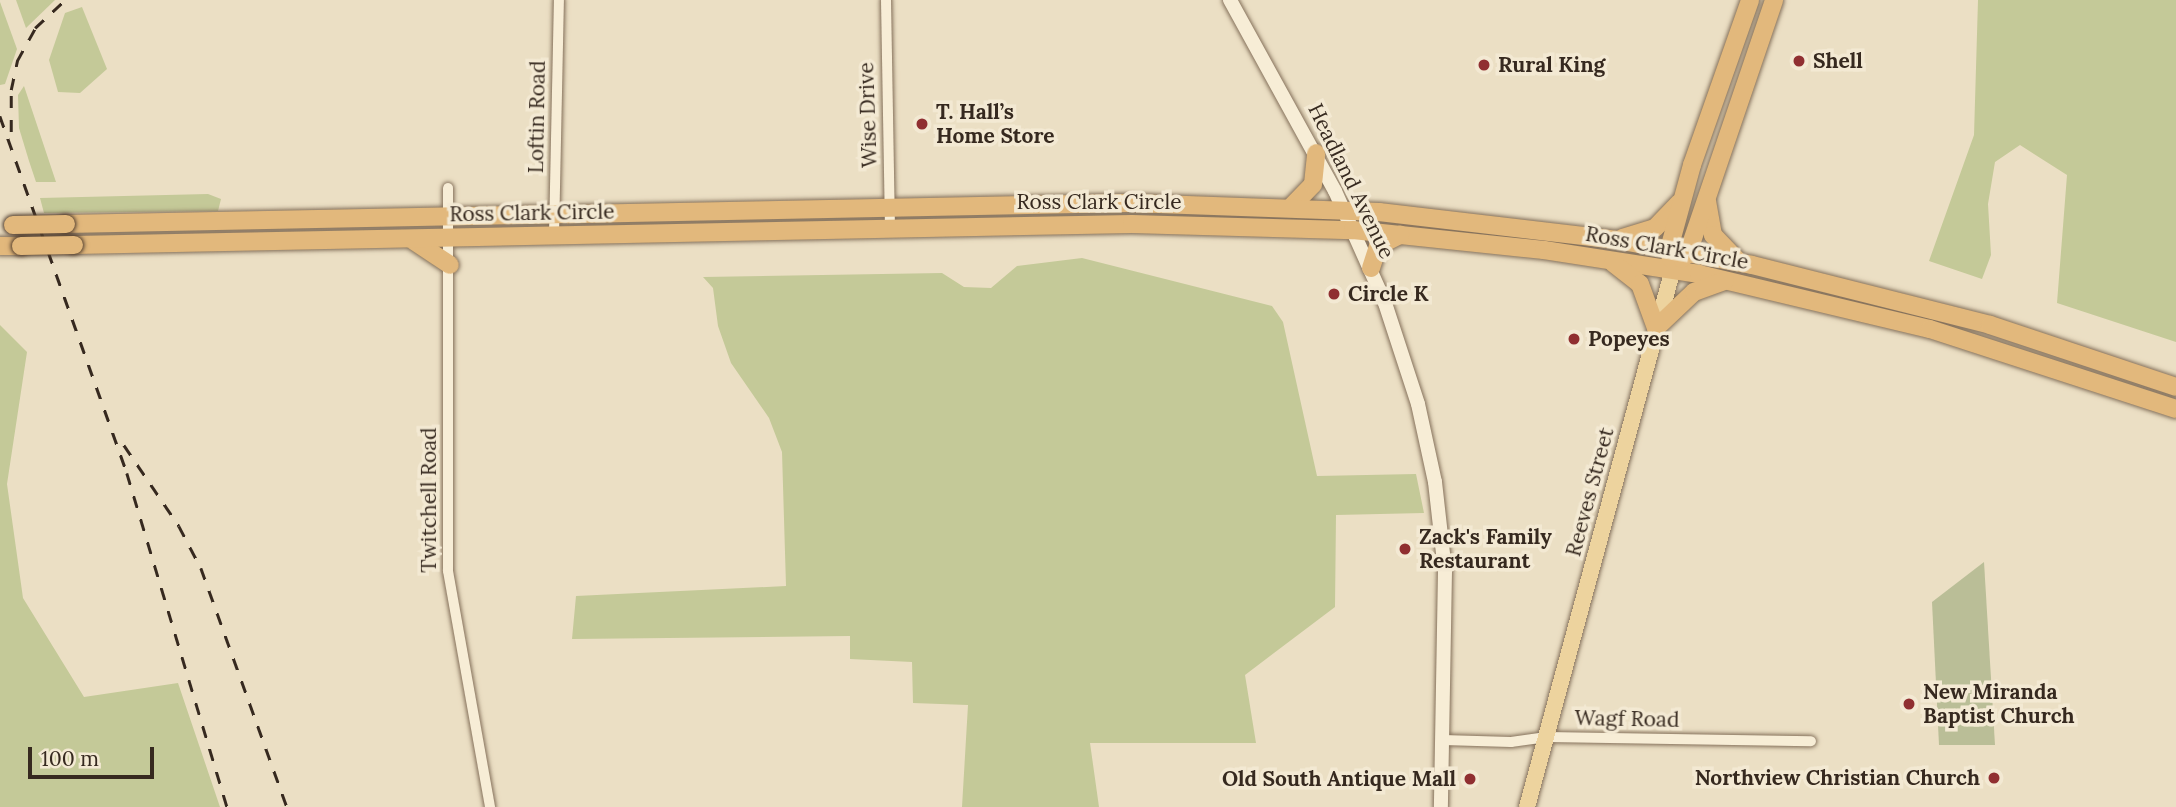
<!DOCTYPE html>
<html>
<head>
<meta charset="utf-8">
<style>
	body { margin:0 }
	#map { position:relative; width:2176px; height:807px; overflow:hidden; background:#ebdfc4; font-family:Lora,serif }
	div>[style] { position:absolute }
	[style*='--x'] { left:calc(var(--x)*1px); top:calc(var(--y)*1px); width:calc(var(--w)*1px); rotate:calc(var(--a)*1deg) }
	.green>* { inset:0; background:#c4c998 }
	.cemetery>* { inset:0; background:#babe97 }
	.roads { filter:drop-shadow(0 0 2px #85715b) drop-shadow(0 0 2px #85715b) }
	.minor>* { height:10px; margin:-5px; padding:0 5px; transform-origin:5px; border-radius:5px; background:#f7edd6 }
	.secondary>* { height:14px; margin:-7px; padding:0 7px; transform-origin:7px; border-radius:7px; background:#f7edd6 }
	.primary>* { height:16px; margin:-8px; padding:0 8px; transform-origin:8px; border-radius:8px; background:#edd39e }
	.trunk>* { height:18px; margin:-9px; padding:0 9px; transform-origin:9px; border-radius:9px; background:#e2b87c }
	.rail>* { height:2.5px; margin-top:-1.25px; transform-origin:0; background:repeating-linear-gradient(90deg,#36291f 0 12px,transparent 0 24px) }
	.bridges { filter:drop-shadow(0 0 2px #533f2f) drop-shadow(0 0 2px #533f2f) }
	.trunk-bridge>* { height:18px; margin:-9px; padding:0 9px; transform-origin:9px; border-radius:9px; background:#e2b87c }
	.dots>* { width:19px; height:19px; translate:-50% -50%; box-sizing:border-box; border:4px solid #f3e9d3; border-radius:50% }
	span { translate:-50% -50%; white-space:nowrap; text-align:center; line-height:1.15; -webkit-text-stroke:7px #f3e9d3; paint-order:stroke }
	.poi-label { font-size:21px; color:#36291f; font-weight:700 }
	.left { translate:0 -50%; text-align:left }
	.right { translate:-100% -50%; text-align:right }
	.street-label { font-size:21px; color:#36291f }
	.scale { position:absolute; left:28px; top:747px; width:126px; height:32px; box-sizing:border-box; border:4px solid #36291f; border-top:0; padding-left:9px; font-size:21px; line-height:24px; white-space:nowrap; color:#36291f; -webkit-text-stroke:5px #f3e9d3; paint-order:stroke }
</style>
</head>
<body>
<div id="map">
	<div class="green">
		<i style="clip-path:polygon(16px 0,55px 0,26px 28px)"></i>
		<i style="clip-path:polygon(1978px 0,2176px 0,2176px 342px,2057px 303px,2067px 175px,2020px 145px,1995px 162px,1988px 204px,1991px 255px,1982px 279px,1929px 261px,1974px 135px)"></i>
		<i style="clip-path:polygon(0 2px,17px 49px,5px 84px,0 85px)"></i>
		<i style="clip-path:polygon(82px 7px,107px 69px,80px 93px,58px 92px,49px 60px,65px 13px)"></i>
		<i style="clip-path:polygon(24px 86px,56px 182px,36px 182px,29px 161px,19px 128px,18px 95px)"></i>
		<i style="clip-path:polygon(208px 194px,221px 199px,218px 211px,44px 213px,40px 198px)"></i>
		<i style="clip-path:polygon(1082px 258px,1272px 306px,1283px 322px,1317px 476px,1416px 474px,1424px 513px,1336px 515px,1335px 607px,1245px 675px,1256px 743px,1090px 743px,1099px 807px,962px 807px,968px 705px,913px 703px,912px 662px,850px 659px,850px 636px,572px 639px,576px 596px,786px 586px,782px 452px,769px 418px,731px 363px,718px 326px,713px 288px,703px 277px,942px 273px,964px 287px,991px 288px,1017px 266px)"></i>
		<i style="clip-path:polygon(0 325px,27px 352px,7px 484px,23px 598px,84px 697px,178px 683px,220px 807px,0 807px)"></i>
	</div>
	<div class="cemetery">
		<i style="clip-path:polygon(1984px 562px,1995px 745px,1939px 745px,1932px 602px)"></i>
	</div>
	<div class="roads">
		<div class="minor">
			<i style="--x:886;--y:0;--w:228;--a:89"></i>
			<i style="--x:448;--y:188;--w:383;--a:90"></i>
			<i style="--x:448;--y:571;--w:240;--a:79.9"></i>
			<i style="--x:554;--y:235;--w:235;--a:-88.8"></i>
			<i style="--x:1443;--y:740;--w:68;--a:1.7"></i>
			<i style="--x:1511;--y:742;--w:36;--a:-8"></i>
			<i style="--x:1547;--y:737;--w:264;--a:0.9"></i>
		</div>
		<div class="secondary">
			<i style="--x:1230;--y:0;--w:218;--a:61.2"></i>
			<i style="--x:1335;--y:191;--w:123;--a:65.9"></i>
			<i style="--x:1385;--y:303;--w:106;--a:71.9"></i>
			<i style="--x:1418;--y:404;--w:80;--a:77.7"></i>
			<i style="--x:1435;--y:482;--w:90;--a:83.6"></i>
			<i style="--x:1445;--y:571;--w:236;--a:91"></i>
		</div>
		<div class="primary">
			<i style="--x:1527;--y:807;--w:557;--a:-74.82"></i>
		</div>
		<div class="trunk">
			<i style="--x:1707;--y:201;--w:35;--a:80"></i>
			<i style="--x:1713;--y:235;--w:35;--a:46"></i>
			<i style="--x:1292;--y:206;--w:30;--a:-46"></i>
			<i style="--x:1313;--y:184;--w:31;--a:-84"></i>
			<i style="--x:66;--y:224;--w:1065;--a:-1.13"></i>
			<i style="--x:1131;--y:203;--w:248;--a:2.1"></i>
			<i style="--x:1379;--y:212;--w:240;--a:6.7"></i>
			<i style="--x:1617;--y:240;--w:137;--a:10.5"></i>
			<i style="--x:1752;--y:265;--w:245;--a:14.1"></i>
			<i style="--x:1990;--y:325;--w:196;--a:18.4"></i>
			<i style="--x:1622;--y:238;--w:34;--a:-17"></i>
			<i style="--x:1655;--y:228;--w:35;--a:-46"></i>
			<i style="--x:414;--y:241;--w:43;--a:33.7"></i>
			<i style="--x:74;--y:245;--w:1058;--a:-1.14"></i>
			<i style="--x:1132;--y:224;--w:221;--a:1.6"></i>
			<i style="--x:1353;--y:230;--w:192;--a:6"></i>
			<i style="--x:1544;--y:250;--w:157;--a:8.8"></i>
			<i style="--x:1699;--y:274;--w:237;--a:13.4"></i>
			<i style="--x:1930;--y:329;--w:259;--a:18"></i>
			<i style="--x:0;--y:246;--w:21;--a:0"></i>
			<i style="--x:1671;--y:259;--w:10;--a:-101"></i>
			<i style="--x:1669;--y:249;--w:87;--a:-74.7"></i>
			<i style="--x:1692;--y:165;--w:175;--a:-70.6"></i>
			<i style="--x:1682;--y:259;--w:8;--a:-45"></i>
			<i style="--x:1688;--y:253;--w:267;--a:-71.2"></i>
			<i style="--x:1613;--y:263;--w:34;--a:38"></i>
			<i style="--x:1640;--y:284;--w:47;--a:70"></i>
			<i style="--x:1656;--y:328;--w:52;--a:-43.5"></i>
			<i style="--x:1694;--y:292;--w:33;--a:-20"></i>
			<i style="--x:1371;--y:268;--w:23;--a:-72"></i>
			<i style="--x:1378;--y:246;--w:25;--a:-27"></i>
		</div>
	</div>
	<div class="rail">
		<i style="--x:0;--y:116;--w:379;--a:70.4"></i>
		<i style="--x:127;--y:473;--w:349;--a:73.3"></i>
		<i style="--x:11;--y:132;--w:42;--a:-90"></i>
		<i style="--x:11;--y:90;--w:30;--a:-78"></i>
		<i style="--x:17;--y:61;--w:38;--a:-61"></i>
		<i style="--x:35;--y:28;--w:41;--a:-43"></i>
		<i style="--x:124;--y:445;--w:98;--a:55.8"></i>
		<i style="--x:179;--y:526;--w:47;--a:62.4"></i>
		<i style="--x:201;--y:568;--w:254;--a:70.2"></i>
	</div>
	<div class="bridges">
		<div class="trunk-bridge">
			<i style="--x:13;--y:225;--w:53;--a:-1.1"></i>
			<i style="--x:21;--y:246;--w:53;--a:-1.1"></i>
		</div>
	</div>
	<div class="dots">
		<i style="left:1799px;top:61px;background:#902f31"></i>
		<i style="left:1484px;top:65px;background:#902f31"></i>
		<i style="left:922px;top:124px;background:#902f31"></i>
		<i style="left:1334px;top:294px;background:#902f31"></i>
		<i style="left:1574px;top:339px;background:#902f31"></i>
		<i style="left:1405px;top:549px;background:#902f31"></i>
		<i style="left:1909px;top:704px;background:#902f31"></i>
		<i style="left:1994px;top:778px;background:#902f31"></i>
		<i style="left:1470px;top:779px;background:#902f31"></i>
	</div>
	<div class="poi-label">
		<span class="left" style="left:1813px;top:61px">Shell</span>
		<span class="left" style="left:1498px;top:65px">Rural King</span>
		<span class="left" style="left:936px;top:124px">T. Hall’s<br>Home Store</span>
		<span class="left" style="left:1348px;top:294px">Circle K</span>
		<span class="left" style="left:1588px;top:339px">Popeyes</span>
		<span class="left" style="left:1419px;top:549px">Zack's Family<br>Restaurant</span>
		<span class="left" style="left:1923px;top:704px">New Miranda<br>Baptist Church</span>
		<span class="right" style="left:1980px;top:778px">Northview Christian Church</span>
		<span class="right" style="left:1456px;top:779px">Old South Antique Mall</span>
	</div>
	<div class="street-label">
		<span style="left:868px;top:115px;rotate:-92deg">Wise Drive</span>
		<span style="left:537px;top:117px;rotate:-89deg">Loftin Road</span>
		<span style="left:1351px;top:181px;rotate:64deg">Headland Avenue</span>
		<span style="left:1099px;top:202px">Ross Clark Circle</span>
		<span style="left:532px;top:213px;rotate:-1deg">Ross Clark Circle</span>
		<span style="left:1667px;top:248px;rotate:10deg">Ross Clark Circle</span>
		<span style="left:1590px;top:492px;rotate:-75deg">Reeves Street</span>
		<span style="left:429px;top:500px;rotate:-90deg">Twitchell Road</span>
		<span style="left:1627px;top:719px;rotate:1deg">Wagf Road</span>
	</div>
	<div class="scale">100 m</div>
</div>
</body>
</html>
